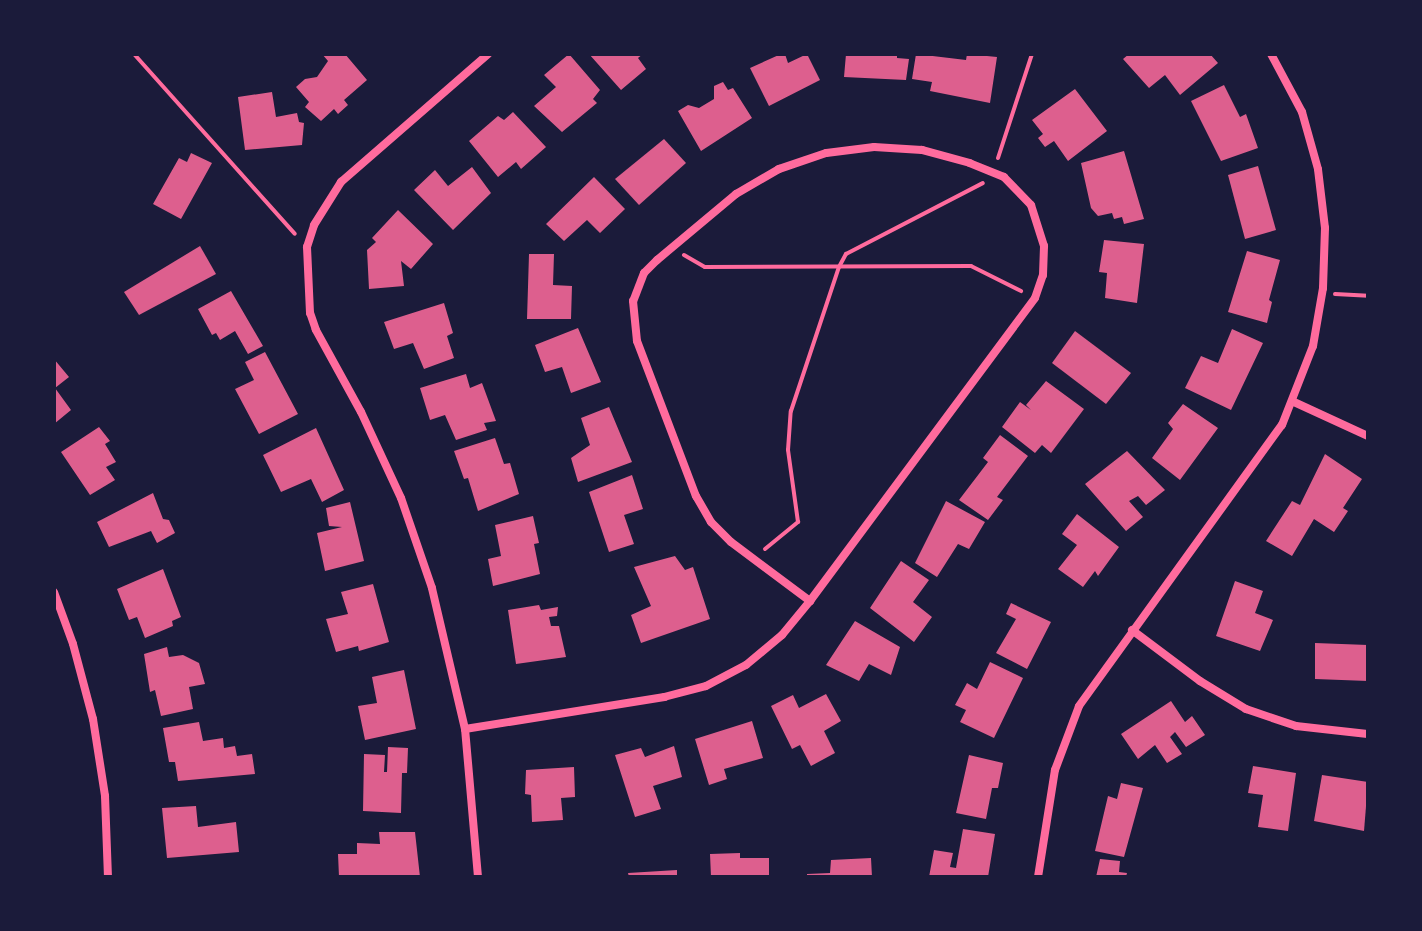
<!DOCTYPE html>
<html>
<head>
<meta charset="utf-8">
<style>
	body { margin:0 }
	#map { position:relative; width:1422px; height:931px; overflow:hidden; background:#1b1b3a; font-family:"Asap Condensed",sans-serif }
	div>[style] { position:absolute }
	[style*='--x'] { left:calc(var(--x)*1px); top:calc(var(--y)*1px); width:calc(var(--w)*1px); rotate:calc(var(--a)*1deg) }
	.building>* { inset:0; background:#dd5f8e }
	.path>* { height:4px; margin:-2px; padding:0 2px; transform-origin:2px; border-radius:2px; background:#ff6b9d }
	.minor>* { height:8px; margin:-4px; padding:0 4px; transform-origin:4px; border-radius:4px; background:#ff6b9d }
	span { translate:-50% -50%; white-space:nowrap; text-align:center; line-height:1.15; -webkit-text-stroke:6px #1b1b3a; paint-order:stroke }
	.frame { position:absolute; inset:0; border:56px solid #1b1b3a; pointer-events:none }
</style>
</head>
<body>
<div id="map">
	<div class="building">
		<i style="clip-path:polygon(322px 54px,345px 54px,367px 80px,344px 100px,348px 105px,338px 114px,334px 109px,321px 121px,305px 107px,309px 102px,296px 87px,305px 79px,317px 77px,328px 61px)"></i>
		<i style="clip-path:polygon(569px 54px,600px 90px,593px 99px,597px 103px,562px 132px,534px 106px,556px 87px,544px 75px)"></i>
		<i style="clip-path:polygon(589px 54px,643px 54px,638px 58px,646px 69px,621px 90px)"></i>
		<i style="clip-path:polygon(781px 54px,785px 54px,788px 63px,807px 54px,820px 80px,769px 106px,750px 68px)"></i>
		<i style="clip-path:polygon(846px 54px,897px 54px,897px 58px,909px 59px,906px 80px,844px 77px)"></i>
		<i style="clip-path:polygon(916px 54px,966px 60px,967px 54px,997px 57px,990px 103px,930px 91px,932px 82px,912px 79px)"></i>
		<i style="clip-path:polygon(1129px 54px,1210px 54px,1218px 63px,1180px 95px,1165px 75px,1149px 88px,1123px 59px)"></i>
		<i style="clip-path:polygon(723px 82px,728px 90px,733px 88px,752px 118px,701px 151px,678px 111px,688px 105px,699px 108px,714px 99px,714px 86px)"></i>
		<i style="clip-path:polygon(1224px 85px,1240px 117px,1246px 114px,1258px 148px,1221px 161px,1191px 101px)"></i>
		<i style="clip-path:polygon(1075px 89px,1107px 131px,1068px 161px,1054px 141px,1045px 147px,1038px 138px,1043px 134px,1032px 120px)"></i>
		<i style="clip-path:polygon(272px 92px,276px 117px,297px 113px,299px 122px,304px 123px,302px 145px,245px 150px,238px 97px)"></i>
		<i style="clip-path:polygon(513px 112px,546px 147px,521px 169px,516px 162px,498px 177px,469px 141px,498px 116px,504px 120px)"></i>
		<i style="clip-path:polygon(664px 139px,686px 163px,639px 205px,615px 179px)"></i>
		<i style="clip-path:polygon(1124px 151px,1144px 219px,1124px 224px,1122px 217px,1114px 219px,1112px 213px,1098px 216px,1091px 208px,1081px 163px)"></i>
		<i style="clip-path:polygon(191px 153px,212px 163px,181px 219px,153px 204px,179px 158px,187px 162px)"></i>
		<i style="clip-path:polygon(1258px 166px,1276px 230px,1245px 239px,1228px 175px)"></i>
		<i style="clip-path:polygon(472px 167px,491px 193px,453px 230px,414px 190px,435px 170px,448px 186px)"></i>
		<i style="clip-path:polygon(594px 177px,625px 209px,600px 233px,587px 220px,564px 241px,546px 224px)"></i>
		<i style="clip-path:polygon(398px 210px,433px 244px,411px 269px,401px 261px,404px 286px,369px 289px,367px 250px,376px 242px,372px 238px)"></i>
		<i style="clip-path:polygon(1104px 240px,1144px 244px,1137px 303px,1105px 298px,1107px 273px,1099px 272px)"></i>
		<i style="clip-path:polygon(200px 246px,216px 274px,139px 315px,124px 292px)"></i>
		<i style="clip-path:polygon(1247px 251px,1280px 260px,1269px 300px,1272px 302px,1267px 323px,1228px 312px)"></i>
		<i style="clip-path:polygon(529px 254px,554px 254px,553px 285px,572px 286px,571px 319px,527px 319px)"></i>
		<i style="clip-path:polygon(231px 291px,263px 346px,248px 354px,235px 331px,220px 340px,216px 333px,212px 335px,198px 309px)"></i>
		<i style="clip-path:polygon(444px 303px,453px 333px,447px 336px,454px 358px,424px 369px,413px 343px,394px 349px,384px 322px)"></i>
		<i style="clip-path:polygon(578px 328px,601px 382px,571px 393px,562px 367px,545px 372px,535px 345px)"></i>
		<i style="clip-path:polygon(1232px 329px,1263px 343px,1231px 410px,1185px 388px,1201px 356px,1218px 363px)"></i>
		<i style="clip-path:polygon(1075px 331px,1131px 373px,1106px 404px,1052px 363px)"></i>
		<i style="clip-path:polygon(265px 352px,298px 414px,259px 434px,235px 389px,254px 380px,245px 362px)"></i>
		<i style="clip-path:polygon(54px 359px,69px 377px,55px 388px,71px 410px,54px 424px)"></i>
		<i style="clip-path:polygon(466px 374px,470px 388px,482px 383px,496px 421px,484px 423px,487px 430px,456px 440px,445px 415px,430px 420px,420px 388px)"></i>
		<i style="clip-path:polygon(1046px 381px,1084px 409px,1051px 453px,1042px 445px,1035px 453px,1002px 427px,1020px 402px,1031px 410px,1026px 405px)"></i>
		<i style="clip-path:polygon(1183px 404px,1218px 428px,1180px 480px,1152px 458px,1173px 429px,1168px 423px)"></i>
		<i style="clip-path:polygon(609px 407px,632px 462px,578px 482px,571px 458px,590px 445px,581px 418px)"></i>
		<i style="clip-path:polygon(99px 427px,110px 441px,105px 444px,116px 462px,106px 467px,115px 480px,90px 495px,61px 452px)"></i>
		<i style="clip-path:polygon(316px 428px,344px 490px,322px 502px,311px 479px,281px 492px,263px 455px)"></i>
		<i style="clip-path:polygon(1000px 435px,1028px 456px,997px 497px,1003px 500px,988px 520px,959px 500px,988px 462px,983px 458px)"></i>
		<i style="clip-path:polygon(495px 438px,504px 464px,510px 463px,519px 494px,478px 511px,468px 478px,464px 479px,454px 451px)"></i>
		<i style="clip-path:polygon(1127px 451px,1165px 490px,1146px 505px,1138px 496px,1129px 501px,1143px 517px,1126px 531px,1085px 484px)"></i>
		<i style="clip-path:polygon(1325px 454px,1362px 479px,1343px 508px,1348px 511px,1334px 532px,1314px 519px,1292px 556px,1266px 541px,1292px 501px,1300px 505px)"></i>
		<i style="clip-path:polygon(632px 475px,643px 509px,624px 515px,634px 544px,609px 552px,589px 492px)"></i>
		<i style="clip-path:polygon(153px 493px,163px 519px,169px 520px,175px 533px,157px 543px,151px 531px,109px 547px,97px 522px)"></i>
		<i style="clip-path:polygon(946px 501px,985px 522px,969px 549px,958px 544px,937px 577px,915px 563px)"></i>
		<i style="clip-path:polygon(350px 502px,364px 561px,325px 571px,317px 533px,342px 527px,329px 526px,326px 508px)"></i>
		<i style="clip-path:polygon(1077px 514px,1119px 547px,1098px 576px,1095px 571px,1083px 587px,1058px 569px,1077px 545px,1062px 534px)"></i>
		<i style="clip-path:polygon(533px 516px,539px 543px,534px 544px,540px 574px,493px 586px,488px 559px,501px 556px,495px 525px)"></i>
		<i style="clip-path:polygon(675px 556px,685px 570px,693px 567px,710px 619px,641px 643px,631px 615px,651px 606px,634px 567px)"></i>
		<i style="clip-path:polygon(901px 561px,929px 580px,913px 602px,932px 617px,914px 642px,870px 608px)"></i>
		<i style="clip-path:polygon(163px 569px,181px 617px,172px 621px,173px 626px,145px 638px,137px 617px,129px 620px,117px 589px)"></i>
		<i style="clip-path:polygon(1235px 581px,1263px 591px,1255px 613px,1273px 620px,1260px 651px,1216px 636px)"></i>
		<i style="clip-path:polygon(373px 584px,389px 642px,359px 651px,358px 646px,336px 652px,326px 619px,348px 614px,341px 592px)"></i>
		<i style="clip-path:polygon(1011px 603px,1051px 622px,1027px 669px,996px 653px,1016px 619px,1006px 614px)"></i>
		<i style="clip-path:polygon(539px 605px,541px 610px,558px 607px,557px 616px,549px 617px,551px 626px,559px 626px,566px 657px,516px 664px,508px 610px)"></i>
		<i style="clip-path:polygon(855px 621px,900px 647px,891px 675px,869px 664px,859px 681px,826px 665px)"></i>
		<i style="clip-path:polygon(1315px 643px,1368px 645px,1368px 681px,1315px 679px)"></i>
		<i style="clip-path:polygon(167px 647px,169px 657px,183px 655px,199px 663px,205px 684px,189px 687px,193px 709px,161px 716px,155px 690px,150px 692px,144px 654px)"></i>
		<i style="clip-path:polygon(990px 662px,1023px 678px,994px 738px,960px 722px,966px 710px,955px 705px,967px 683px,977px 689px)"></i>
		<i style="clip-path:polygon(404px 670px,416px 729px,365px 740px,358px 706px,377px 703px,372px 677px)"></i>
		<i style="clip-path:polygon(826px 694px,841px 721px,824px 731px,835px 753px,811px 766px,800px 745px,792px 749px,771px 706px,793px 695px,799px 708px)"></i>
		<i style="clip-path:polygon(1171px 701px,1185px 722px,1192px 716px,1205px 735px,1186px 747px,1175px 732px,1170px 737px,1182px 754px,1167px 763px,1155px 745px,1138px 759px,1121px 734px)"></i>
		<i style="clip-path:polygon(752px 721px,763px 758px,724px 769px,727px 779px,709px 785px,695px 739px)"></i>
		<i style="clip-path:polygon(199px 722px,203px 741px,223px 738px,224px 748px,235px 746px,237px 756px,252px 754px,255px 774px,178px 781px,175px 762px,169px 762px,163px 728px)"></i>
		<i style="clip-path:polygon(674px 746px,682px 777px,653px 786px,661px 809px,635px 817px,615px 755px,641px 748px,645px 757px)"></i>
		<i style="clip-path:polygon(388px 747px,408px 748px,407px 773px,402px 773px,401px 813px,363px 811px,364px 754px,385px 755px,384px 772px,387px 772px)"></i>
		<i style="clip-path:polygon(969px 755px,1003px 763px,998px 788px,992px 788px,986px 819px,956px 813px)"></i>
		<i style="clip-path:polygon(1253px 766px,1296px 773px,1288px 831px,1258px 827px,1263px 795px,1248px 793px)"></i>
		<i style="clip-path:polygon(574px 767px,575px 797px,561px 798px,563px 820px,532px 822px,531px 795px,525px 794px,526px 770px)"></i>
		<i style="clip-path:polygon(1322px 775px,1368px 782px,1364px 831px,1314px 821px)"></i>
		<i style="clip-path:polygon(1121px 783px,1143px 788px,1124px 857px,1095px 851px,1108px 796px,1117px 799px)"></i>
		<i style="clip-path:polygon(196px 806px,198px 827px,236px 822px,239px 852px,167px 858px,162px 808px)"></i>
		<i style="clip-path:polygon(963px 829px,995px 834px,988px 877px,929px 877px,934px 850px,953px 853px,950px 867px,956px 868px)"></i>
		<i style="clip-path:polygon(379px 832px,415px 832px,420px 877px,339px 877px,338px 854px,357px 854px,357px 843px,380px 844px)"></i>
		<i style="clip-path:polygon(740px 853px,740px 858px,769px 858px,769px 877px,711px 877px,710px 854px)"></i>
		<i style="clip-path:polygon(871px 858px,872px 877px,807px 877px,807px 874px,830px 873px,831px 860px)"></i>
		<i style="clip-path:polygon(1100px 859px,1120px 861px,1119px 872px,1127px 873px,1126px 877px,1096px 877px)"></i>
		<i style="clip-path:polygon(677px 870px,677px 877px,629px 877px,628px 873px)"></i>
	</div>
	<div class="path">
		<i style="--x:134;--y:54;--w:241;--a:48.2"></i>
		<i style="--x:998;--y:158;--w:109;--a:-71.9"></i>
		<i style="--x:684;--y:255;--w:24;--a:30"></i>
		<i style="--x:705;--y:267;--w:266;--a:-0.2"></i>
		<i style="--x:971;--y:266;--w:56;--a:26.6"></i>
		<i style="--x:1335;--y:294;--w:33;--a:3"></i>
		<i style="--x:765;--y:549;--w:43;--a:-39.3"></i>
		<i style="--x:798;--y:522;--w:73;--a:-97.9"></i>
		<i style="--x:788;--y:450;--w:39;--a:-86"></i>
		<i style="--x:791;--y:411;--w:152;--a:-71.6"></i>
		<i style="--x:839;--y:267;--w:15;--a:-62"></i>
		<i style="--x:846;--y:254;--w:154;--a:-27.4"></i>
	</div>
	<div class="minor">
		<i style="--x:1294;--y:402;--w:81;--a:24.7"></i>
		<i style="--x:54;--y:592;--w:55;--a:69.9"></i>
		<i style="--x:73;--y:644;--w:78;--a:75.1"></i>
		<i style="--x:93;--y:719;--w:78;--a:81.1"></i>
		<i style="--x:105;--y:796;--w:81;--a:87.9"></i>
		<i style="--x:1132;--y:630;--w:85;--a:36.9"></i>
		<i style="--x:1200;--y:681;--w:54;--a:31.3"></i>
		<i style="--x:1246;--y:709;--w:53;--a:18.8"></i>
		<i style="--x:1296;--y:726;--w:72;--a:6.3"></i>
		<i style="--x:465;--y:729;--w:202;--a:-9.1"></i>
		<i style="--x:664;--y:697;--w:43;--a:-14.7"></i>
		<i style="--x:706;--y:686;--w:45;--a:-27.7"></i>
		<i style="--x:746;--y:665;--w:47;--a:-39.8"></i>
		<i style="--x:782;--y:635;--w:44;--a:-50.5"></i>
		<i style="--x:810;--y:601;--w:377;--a:-53.4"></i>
		<i style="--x:1035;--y:298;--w:24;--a:-71"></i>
		<i style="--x:1043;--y:275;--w:29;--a:-88"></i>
		<i style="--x:1044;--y:246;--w:43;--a:-107.6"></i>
		<i style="--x:1031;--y:205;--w:39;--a:-134"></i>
		<i style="--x:1004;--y:177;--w:37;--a:-158"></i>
		<i style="--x:970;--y:163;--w:50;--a:-164.8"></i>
		<i style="--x:922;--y:150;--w:48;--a:-176.4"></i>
		<i style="--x:874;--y:147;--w:48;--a:172.9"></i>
		<i style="--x:826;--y:153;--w:50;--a:161.2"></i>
		<i style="--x:779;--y:169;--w:50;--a:149.8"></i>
		<i style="--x:736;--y:194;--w:103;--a:140.1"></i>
		<i style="--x:657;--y:260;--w:18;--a:135"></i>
		<i style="--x:644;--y:273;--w:30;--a:111"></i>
		<i style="--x:633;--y:301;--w:40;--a:84.3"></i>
		<i style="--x:637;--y:341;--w:166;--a:69.2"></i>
		<i style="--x:696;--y:496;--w:30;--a:60"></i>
		<i style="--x:711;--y:522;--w:28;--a:45"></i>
		<i style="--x:731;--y:542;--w:99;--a:36.8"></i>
		<i style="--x:478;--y:877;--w:149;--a:-95"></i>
		<i style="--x:465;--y:729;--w:145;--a:-103.2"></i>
		<i style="--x:432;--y:588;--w:95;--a:-109"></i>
		<i style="--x:401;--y:498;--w:95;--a:-114.9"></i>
		<i style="--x:361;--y:412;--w:94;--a:-118.8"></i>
		<i style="--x:316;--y:330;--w:18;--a:-109"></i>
		<i style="--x:310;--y:313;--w:66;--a:-92.6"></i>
		<i style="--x:307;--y:247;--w:23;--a:-72"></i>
		<i style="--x:314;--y:225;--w:51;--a:-57.9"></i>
		<i style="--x:341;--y:182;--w:195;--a:-41"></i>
		<i style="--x:1038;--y:877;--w:108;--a:-81"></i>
		<i style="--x:1055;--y:770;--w:68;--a:-69.4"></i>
		<i style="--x:1079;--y:706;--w:347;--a:-54.2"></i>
		<i style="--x:1282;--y:425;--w:85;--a:-68.6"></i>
		<i style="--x:1313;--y:346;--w:59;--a:-80.2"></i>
		<i style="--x:1323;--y:288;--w:60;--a:-88.1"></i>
		<i style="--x:1325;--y:228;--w:59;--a:-96.8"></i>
		<i style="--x:1318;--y:169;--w:59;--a:-105.7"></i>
		<i style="--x:1302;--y:112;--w:66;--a:-118.1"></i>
	</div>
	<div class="frame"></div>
</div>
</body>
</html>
